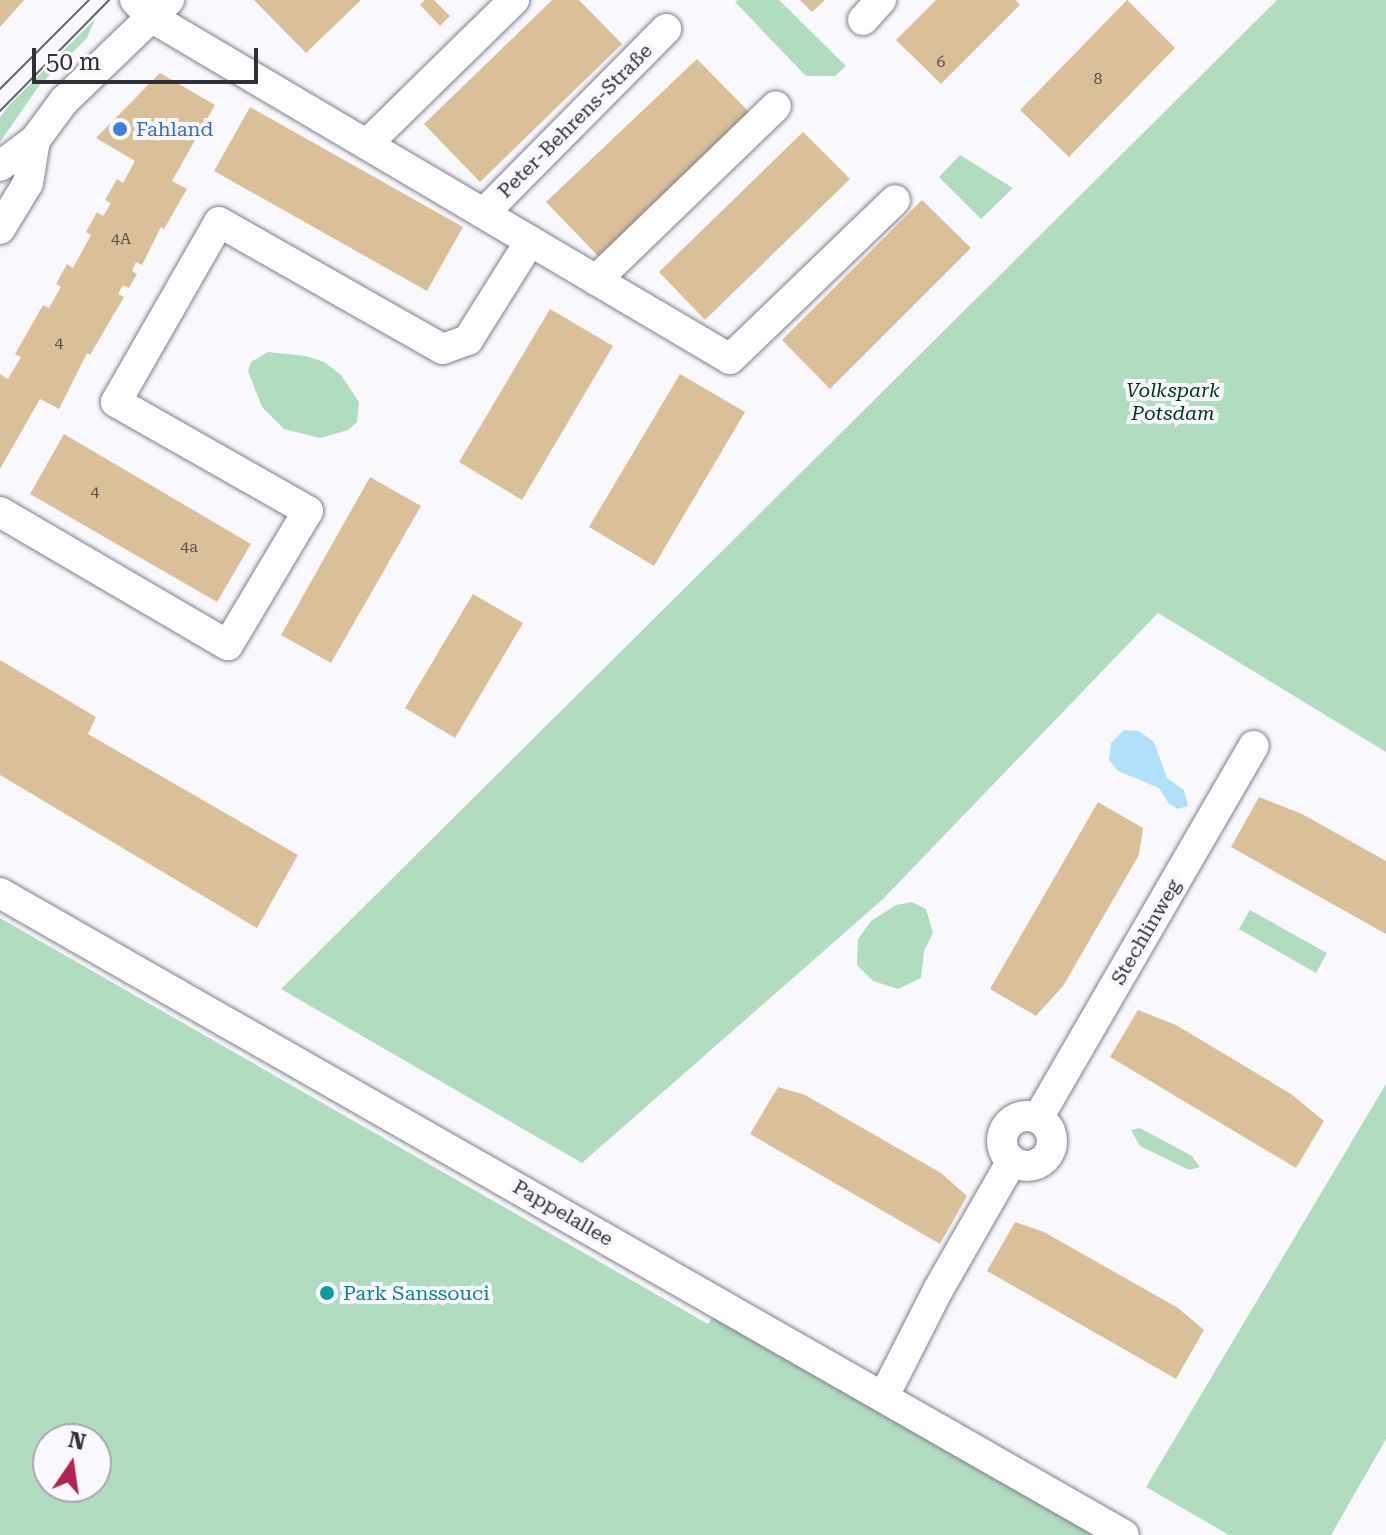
<!DOCTYPE html>
<html>
<head>
<meta charset="utf-8">
<style>
	body { margin:0 }
	#map { position:relative; width:1386px; height:1535px; overflow:hidden; background:#f9f9fd; font-family:"Roboto Serif",serif }
	div>[style] { position:absolute }
	[style*='--x'] { left:calc(var(--x)*1px); top:calc(var(--y)*1px); width:calc(var(--w)*1px); rotate:calc(var(--a)*1deg) }
	.green>* { inset:0; background:#b0dcc0 }
	.water>* { inset:0; background:#b1e1fa }
	.building>* { inset:0; background:#dac098 }
	.roads { filter:drop-shadow(0 0 2px #807d8e) drop-shadow(0 0 2px #807d8e) }
	.minor>* { height:30px; margin:-15px; padding:0 15px; transform-origin:15px; border-radius:15px; background:#fff }
	.minor>.ring { margin:-15px; padding:0; box-sizing:content-box; background:none; border:30px solid #fff; border-radius:50% }
	.tram>* { height:2px; margin:-1px; padding:0 1px; transform-origin:1px; border-radius:1px; background:#65636a }
	.dots>* { width:22px; height:22px; translate:-50% -50%; box-sizing:border-box; border:4px solid #f9f9fd; border-radius:50% }
	span { translate:-50% -50%; white-space:nowrap; text-align:center; line-height:1.15; -webkit-text-stroke:8px #f9f9fd; paint-order:stroke }
	.number-label { font-size:16px; color:#5b534f }
	.number-label span { -webkit-text-stroke-width:0 }
	.street-label { font-size:20px; color:#312f37 }
	.shop-label { font-size:20px; color:#366cbe }
	.left { translate:0 -50%; text-align:left }
	.park-label { font-size:20px; color:#00371d; font-style:italic }
	.culture-label { font-size:20px; color:#0d838f }
	.north { position:absolute; left:32px; top:1423px; width:80px; height:80px; box-sizing:border-box; background:#f9f9fd; border:2px solid #a9a8ae; border-radius:50%; rotate:13deg; font-size:22px; font-weight:700; line-height:32px; text-align:center; color:#312f37 }
	.north::after { content:''; display:block; margin:auto; width:28px; height:36px; background:#b4234b; clip-path:polygon(50% 0,100% 100%,50% 72%,0 100%) }
	.scale { position:absolute; left:32px; top:48px; width:226px; height:36px; box-sizing:border-box; border:4px solid #312f37; border-top:0; padding-left:10px; font-size:24px; line-height:28px; white-space:nowrap; color:#312f37; -webkit-text-stroke:6px #f9f9fd; paint-order:stroke }
</style>
</head>
<body>
<div id="map">
	<div class="green">
		<i style="clip-path:polygon(738px 0,779px 0,846px 66px,835px 76px,806px 76px,735px 2px)"></i>
		<i style="clip-path:polygon(1277px 0,1386px 0,1386px 752px,1158px 613px,883px 899px,582px 1163px,281px 989px)"></i>
		<i style="clip-path:polygon(95px 19px,87px 38px,39px 86px,0 142px,0 117px,10px 104px)"></i>
		<i style="clip-path:polygon(960px 155px,1013px 188px,981px 219px,939px 177px)"></i>
		<i style="clip-path:polygon(268px 352px,306px 356px,324px 362px,341px 375px,359px 402px,357px 422px,348px 430px,320px 438px,284px 429px,262px 407px,248px 371px,251px 362px)"></i>
		<i style="clip-path:polygon(912px 902px,926px 909px,933px 933px,924px 951px,921px 978px,898px 989px,873px 981px,857px 965px,858px 939px,871px 921px,896px 905px)"></i>
		<i style="clip-path:polygon(1250px 910px,1327px 953px,1316px 973px,1239px 929px)"></i>
		<i style="clip-path:polygon(evenodd,0 918px,708px 1324px,723px 1304px,1093px 1535px,0 1535px,0 918px,48px 1439px,96px 1439px,96px 1487px,48px 1487px,48px 1439px)"></i>
		<i style="clip-path:polygon(1386px 1084px,1386px 1439px,1331px 1535px,1229px 1535px,1146px 1487px)"></i>
		<i style="clip-path:polygon(1140px 1128px,1192px 1156px,1200px 1167px,1189px 1170px,1140px 1146px,1131px 1130px)"></i>
	</div>
	<div class="water">
		<i style="clip-path:polygon(1124px 730px,1139px 731px,1154px 742px,1167px 778px,1184px 790px,1188px 806px,1178px 809px,1169px 804px,1159px 788px,1118px 771px,1109px 760px,1111px 743px)"></i>
	</div>
	<div class="building">
		<i style="clip-path:polygon(0 0,24px 0,0 27px)"></i>
		<i style="clip-path:polygon(254px 0,361px 0,306px 53px)"></i>
		<i style="clip-path:polygon(425px 0,434px 0,450px 16px,440px 26px,420px 5px)"></i>
		<i style="clip-path:polygon(552px 0,579px 0,622px 44px,480px 182px,424px 124px)"></i>
		<i style="clip-path:polygon(800px 0,825px 0,812px 12px)"></i>
		<i style="clip-path:polygon(936px 0,1015px 0,1020px 5px,941px 84px,896px 40px)"></i>
		<i style="clip-path:polygon(1127px 0,1175px 48px,1069px 157px,1020px 110px)"></i>
		<i style="clip-path:polygon(697px 59px,752px 115px,601px 259px,546px 202px)"></i>
		<i style="clip-path:polygon(160px 73px,215px 105px,172px 181px,187px 189px,164px 229px,161px 227px,142px 265px,136px 262px,132px 271px,137px 274px,129px 288px,123px 285px,118px 294px,124px 297px,90px 355px,87px 353px,59px 409px,40px 399px,0 469px,0 374px,8px 379px,21px 357px,15px 354px,43px 305px,49px 308px,61px 287px,56px 284px,67px 264px,73px 268px,91px 235px,86px 232px,97px 212px,103px 216px,111px 203px,105px 200px,117px 179px,123px 183px,135px 161px,96px 138px)"></i>
		<i style="clip-path:polygon(250px 107px,463px 227px,427px 291px,214px 171px)"></i>
		<i style="clip-path:polygon(803px 132px,850px 179px,705px 320px,659px 272px)"></i>
		<i style="clip-path:polygon(922px 200px,971px 248px,830px 389px,782px 340px)"></i>
		<i style="clip-path:polygon(550px 309px,613px 346px,522px 500px,459px 462px)"></i>
		<i style="clip-path:polygon(680px 374px,745px 412px,654px 566px,589px 527px)"></i>
		<i style="clip-path:polygon(64px 434px,251px 544px,217px 602px,30px 494px)"></i>
		<i style="clip-path:polygon(370px 477px,421px 506px,331px 663px,281px 635px)"></i>
		<i style="clip-path:polygon(473px 594px,523px 623px,455px 738px,405px 708px)"></i>
		<i style="clip-path:polygon(0 660px,96px 717px,88px 734px,298px 855px,257px 928px,0 775px)"></i>
		<i style="clip-path:polygon(1259px 797px,1302px 814px,1386px 861px,1386px 934px,1231px 847px)"></i>
		<i style="clip-path:polygon(1098px 802px,1143px 828px,1139px 855px,1063px 986px,1036px 1016px,990px 989px)"></i>
		<i style="clip-path:polygon(1138px 1010px,1176px 1025px,1291px 1094px,1324px 1121px,1296px 1168px,1110px 1057px)"></i>
		<i style="clip-path:polygon(778px 1087px,805px 1095px,941px 1173px,967px 1196px,940px 1244px,750px 1134px)"></i>
		<i style="clip-path:polygon(1015px 1222px,1044px 1232px,1178px 1308px,1204px 1330px,1176px 1379px,987px 1271px)"></i>
	</div>
	<div class="roads">
		<div class="minor">
			<i style="--x:135;--y:0;--w:23;--a:47"></i>
			<i style="--x:151;--y:17;--w:672;--a:30.57"></i>
			<i style="--x:730;--y:359;--w:229;--a:-43.9"></i>
			<i style="--x:863;--y:20;--w:27;--a:-48"></i>
			<i style="--x:367;--y:144;--w:206;--a:-44.4"></i>
			<i style="--x:0;--y:166;--w:44;--a:-36.6"></i>
			<i style="--x:35;--y:140;--w:49;--a:-53.4"></i>
			<i style="--x:64;--y:101;--w:146;--a:-43.9"></i>
			<i style="--x:484;--y:213;--w:259;--a:-45.3"></i>
			<i style="--x:0;--y:229;--w:54;--a:-58.7"></i>
			<i style="--x:28;--y:183;--w:44;--a:-80.8"></i>
			<i style="--x:596;--y:280;--w:250;--a:-44"></i>
			<i style="--x:0;--y:512;--w:264;--a:30.3"></i>
			<i style="--x:228;--y:645;--w:156;--a:-59.2"></i>
			<i style="--x:308;--y:511;--w:221;--a:-150.4"></i>
			<i style="--x:116;--y:402;--w:207;--a:-60.2"></i>
			<i style="--x:219;--y:222;--w:257;--a:29.6"></i>
			<i style="--x:443;--y:349;--w:27;--a:-20"></i>
			<i style="--x:468;--y:340;--w:117;--a:-57.9"></i>
			<i style="--x:0;--y:893;--w:1294;--a:29.73"></i>
			<i class="ring" style="left:1002px;top:1116px;width:20px;height:20px"></i>
			<i style="--x:1038;--y:1118;--w:430;--a:-59.9"></i>
			<i style="--x:884;--y:1396;--w:119;--a:-63"></i>
			<i style="--x:938;--y:1290;--w:149;--a:-60.2"></i>
		</div>
	</div>
	<div class="tram">
		<i style="--x:0;--y:89;--w:126;--a:-45"></i>
		<i style="--x:0;--y:111;--w:156;--a:-45.5"></i>
	</div>
	<div class="dots">
		<i style="left:120px;top:129px;background:#3f7fe0"></i>
		<i style="left:327px;top:1293px;background:#0f9aa8"></i>
	</div>
	<div class="number-label">
		<span style="left:941px;top:62px">6</span>
		<span style="left:1098px;top:79px">8</span>
		<span style="left:121px;top:239px">4A</span>
		<span style="left:59px;top:343px">4</span>
		<span style="left:95px;top:492px">4</span>
		<span style="left:189px;top:547px">4a</span>
	</div>
	<div class="street-label">
		<span style="left:575px;top:121px;rotate:-45deg">Peter-Behrens-Straße</span>
		<span style="left:1146px;top:932px;rotate:-60deg">Stechlinweg</span>
		<span style="left:563px;top:1213px;rotate:30deg">Pappelallee</span>
	</div>
	<div class="shop-label">
		<span class="left" style="left:136px;top:129px">Fahland</span>
	</div>
	<div class="park-label">
		<span style="left:1173px;top:402px">Volkspark<br>Potsdam</span>
	</div>
	<div class="culture-label">
		<span class="left" style="left:343px;top:1293px">Park Sanssouci</span>
	</div>
	<div class="north">N</div>
	<div class="scale">50 m</div>
</div>
</body>
</html>
